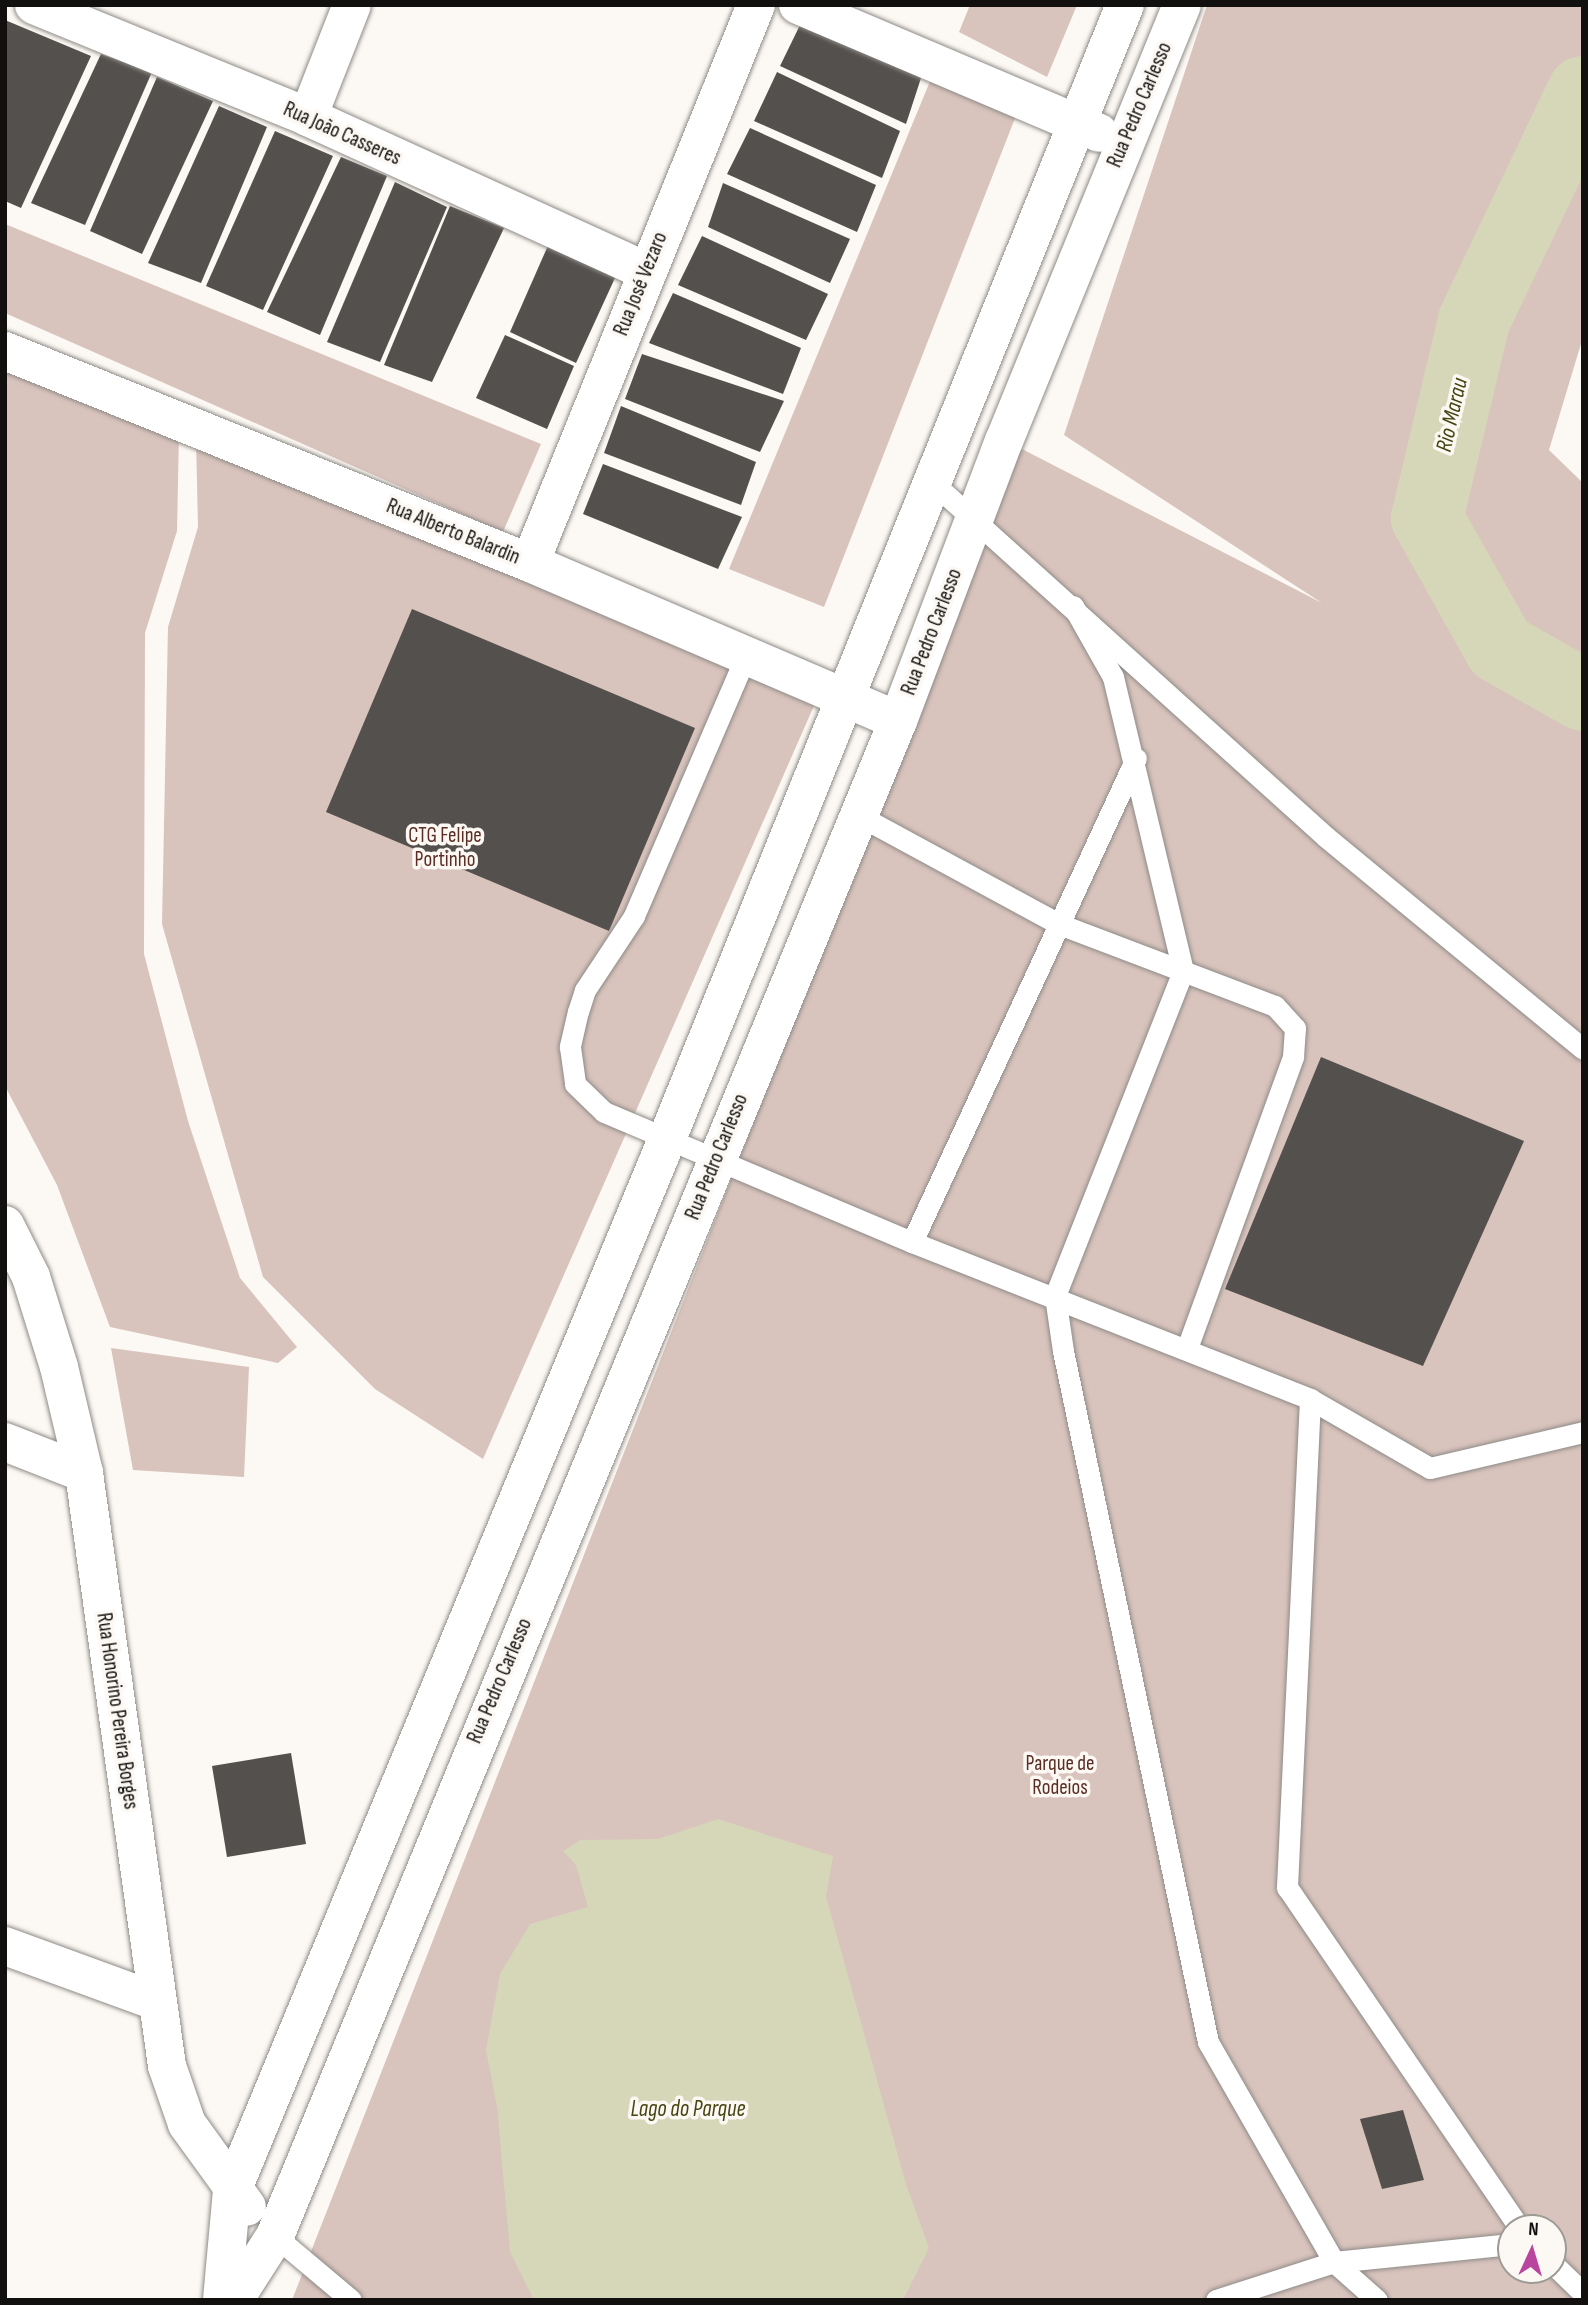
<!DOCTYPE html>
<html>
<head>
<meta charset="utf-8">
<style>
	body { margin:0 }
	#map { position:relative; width:1588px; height:2305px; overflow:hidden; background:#fcf8f3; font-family:"Sofia Sans Condensed",sans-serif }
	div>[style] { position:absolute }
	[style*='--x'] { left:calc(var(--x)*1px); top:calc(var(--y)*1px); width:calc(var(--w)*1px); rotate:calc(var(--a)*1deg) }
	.green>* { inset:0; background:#d9c3bd }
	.water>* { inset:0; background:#d6d7b9 }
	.river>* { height:72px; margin:-36px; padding:0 36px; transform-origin:36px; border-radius:36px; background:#d6d7b9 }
	.building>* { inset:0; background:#54504d }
	.roads { filter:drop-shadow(0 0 2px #8e8b87) drop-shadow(0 0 2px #8e8b87) }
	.lane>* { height:21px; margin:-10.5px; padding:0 10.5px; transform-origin:10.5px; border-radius:10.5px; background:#fff }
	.street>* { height:38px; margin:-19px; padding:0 19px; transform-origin:19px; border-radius:19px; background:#fff }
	span { translate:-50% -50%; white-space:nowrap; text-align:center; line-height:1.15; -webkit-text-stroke:7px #fcf8f3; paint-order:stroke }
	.street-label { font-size:21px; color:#11100e }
	.park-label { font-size:21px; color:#5c2d23 }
	.water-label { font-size:23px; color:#454511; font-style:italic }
	.frame { position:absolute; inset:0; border:7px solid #11100e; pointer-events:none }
	.north { position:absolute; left:1497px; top:2214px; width:70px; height:70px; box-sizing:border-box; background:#fcf8f3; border:2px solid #9e9b97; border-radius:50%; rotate:4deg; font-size:19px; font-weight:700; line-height:28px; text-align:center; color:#11100e }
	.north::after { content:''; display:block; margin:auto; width:24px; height:32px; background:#b9459e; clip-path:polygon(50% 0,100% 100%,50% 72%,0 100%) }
</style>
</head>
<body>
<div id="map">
	<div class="green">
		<i style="clip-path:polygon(970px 5px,1077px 5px,1047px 77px,959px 32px)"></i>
		<i style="clip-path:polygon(evenodd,1207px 5px,1583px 5px,1583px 337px,1549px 450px,1583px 483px,1583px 2300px,292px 2300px,1018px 447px,1322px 603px,1064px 435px,1207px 5px,1511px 2228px,1553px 2228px,1553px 2270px,1511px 2270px,1511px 2228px)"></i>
		<i style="clip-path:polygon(933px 74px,1019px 108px,824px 607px,729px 569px)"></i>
		<i style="clip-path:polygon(5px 224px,541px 444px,503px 532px,5px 313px)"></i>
		<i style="clip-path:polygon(5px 369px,179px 432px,177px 531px,145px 633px,144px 954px,188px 1121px,240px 1278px,297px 1347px,278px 1363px,110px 1327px,57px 1185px,5px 1086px)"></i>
		<i style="clip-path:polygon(196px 439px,817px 699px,483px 1459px,375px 1389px,263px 1277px,162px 924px,168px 627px,198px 527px)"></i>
		<i style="clip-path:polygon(111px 1348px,249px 1367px,244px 1477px,133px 1470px)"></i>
	</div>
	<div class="water">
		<i style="clip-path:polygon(718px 1819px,833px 1856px,826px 1897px,906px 2184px,929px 2248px,903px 2300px,534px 2300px,510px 2252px,497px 2107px,486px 2050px,500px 1974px,530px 1924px,588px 1907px,576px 1865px,563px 1851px,581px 1840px,658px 1839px)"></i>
	</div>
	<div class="river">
		<i style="--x:1583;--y:92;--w:254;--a:115.5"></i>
		<i style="--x:1474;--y:321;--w:203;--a:103.4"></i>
		<i style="--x:1427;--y:518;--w:149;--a:60.7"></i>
		<i style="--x:1500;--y:648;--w:95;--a:29.5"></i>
	</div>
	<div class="building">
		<i style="clip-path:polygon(5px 20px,91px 56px,21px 208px,5px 201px)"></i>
		<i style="clip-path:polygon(801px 23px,922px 75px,906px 124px,780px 66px)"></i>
		<i style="clip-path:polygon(101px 54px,152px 72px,85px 225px,31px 203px)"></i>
		<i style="clip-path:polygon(777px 72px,900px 131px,882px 178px,754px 121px)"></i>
		<i style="clip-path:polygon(157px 77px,213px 101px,142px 254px,90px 231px)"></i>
		<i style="clip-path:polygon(219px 106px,267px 127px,201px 283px,148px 263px)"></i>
		<i style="clip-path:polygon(750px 128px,876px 185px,857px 232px,727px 174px)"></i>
		<i style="clip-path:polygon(275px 131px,333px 156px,263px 310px,206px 286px)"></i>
		<i style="clip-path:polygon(341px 157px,387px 176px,320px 335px,267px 312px)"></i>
		<i style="clip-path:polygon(395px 182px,447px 207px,380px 362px,327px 342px)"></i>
		<i style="clip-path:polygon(723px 183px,850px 239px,830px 283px,708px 227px)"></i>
		<i style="clip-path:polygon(450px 206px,504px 228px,432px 382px,384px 365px)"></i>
		<i style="clip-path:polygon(702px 236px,828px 294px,806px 340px,678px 285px)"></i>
		<i style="clip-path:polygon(550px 241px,620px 267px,576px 363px,510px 332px)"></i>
		<i style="clip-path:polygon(673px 293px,801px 348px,783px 394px,649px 343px)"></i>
		<i style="clip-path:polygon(505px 335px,574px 366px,547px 429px,476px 398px)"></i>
		<i style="clip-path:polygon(642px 354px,784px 401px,760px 452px,625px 399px)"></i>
		<i style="clip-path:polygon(621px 406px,756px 462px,741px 505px,604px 453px)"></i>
		<i style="clip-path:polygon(603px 464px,742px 517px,718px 569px,583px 514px)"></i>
		<i style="clip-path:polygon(412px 609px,695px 728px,609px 931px,326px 812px)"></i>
		<i style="clip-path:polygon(1321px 1057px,1524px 1141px,1423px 1366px,1225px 1289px)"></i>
		<i style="clip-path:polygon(291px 1753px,306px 1844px,227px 1857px,212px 1766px)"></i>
		<i style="clip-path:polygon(1403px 2110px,1424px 2180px,1382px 2189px,1360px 2119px)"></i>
	</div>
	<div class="roads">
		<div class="lane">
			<i style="--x:932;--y:482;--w:530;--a:42.02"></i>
			<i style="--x:1326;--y:837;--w:333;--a:39.5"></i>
			<i style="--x:1073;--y:606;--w:81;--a:60.6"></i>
			<i style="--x:1113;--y:677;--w:302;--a:76.6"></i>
			<i style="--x:1183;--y:971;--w:349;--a:111.5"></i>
			<i style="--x:1055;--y:1296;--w:56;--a:81.7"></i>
			<i style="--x:1063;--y:1351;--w:706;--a:78.15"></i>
			<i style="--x:1208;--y:2042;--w:254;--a:60.2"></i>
			<i style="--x:1334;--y:2262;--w:57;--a:41.5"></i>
			<i style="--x:745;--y:658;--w:281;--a:113.3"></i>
			<i style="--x:634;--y:916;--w:89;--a:123.5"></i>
			<i style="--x:585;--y:990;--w:22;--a:108"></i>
			<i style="--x:578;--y:1011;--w:37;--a:103"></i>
			<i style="--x:570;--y:1047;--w:37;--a:82"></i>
			<i style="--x:575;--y:1084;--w:40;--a:44"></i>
			<i style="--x:604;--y:1112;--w:334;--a:22.9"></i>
			<i style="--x:912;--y:1242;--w:428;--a:21.5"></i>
			<i style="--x:1310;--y:1399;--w:138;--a:29.9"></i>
			<i style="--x:1430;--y:1468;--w:157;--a:-13.2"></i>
			<i style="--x:858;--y:815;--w:229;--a:28.5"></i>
			<i style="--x:1059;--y:924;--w:231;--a:20.8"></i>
			<i style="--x:1275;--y:1006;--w:30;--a:48"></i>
			<i style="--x:1295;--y:1028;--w:29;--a:94"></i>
			<i style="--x:1293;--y:1057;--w:310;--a:110"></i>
			<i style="--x:912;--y:1242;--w:533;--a:-65.16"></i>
			<i style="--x:1310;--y:1399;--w:489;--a:92.7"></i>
			<i style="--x:1287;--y:1887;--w:413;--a:55.7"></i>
			<i style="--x:275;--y:2236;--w:99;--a:40.1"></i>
			<i style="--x:1553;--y:2264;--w:42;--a:44"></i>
			<i style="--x:1216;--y:2300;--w:124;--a:-17.9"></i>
			<i style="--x:1334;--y:2262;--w:178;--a:-5.8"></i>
		</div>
		<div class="street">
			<i style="--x:34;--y:5;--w:296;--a:22.2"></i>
			<i style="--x:308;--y:117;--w:371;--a:24.5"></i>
			<i style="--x:798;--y:5;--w:327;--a:23"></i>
			<i style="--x:308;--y:117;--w:120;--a:-68.6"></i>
			<i style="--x:5;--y:351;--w:566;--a:21.99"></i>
			<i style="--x:530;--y:563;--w:400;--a:23.2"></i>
			<i style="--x:530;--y:563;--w:602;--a:-67.95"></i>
			<i style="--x:5;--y:1225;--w:58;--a:63.4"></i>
			<i style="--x:31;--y:1277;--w:94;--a:72.7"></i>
			<i style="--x:59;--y:1367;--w:109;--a:76.7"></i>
			<i style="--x:84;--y:1473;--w:599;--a:82.03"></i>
			<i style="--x:167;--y:2066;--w:61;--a:71"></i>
			<i style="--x:187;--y:2124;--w:102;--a:54.1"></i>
			<i style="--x:5;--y:1442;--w:85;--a:21.4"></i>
			<i style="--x:5;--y:1946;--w:160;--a:20.1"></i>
			<i style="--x:222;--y:2300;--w:109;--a:-84.8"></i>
			<i style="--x:232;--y:2191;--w:1138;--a:-67.53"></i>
			<i style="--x:667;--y:1139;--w:1223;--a:-68.01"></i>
			<i style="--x:234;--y:2300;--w:76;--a:-57.4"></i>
			<i style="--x:275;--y:2236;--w:1638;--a:-67.65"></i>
			<i style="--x:898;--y:721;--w:299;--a:-69.3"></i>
			<i style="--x:1004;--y:441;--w:471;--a:-67.8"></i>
		</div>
	</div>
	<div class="street-label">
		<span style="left:1140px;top:105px;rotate:-67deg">Rua Pedro Carlesso</span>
		<span style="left:342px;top:134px;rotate:24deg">Rua João Casseres</span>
		<span style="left:641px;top:284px;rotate:-68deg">Rua José Vezaro</span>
		<span style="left:453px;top:532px;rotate:22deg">Rua Alberto Balardin</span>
		<span style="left:932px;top:632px;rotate:-69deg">Rua Pedro Carlesso</span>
		<span style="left:717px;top:1157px;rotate:-68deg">Rua Pedro Carlesso</span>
		<span style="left:500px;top:1681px;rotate:-67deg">Rua Pedro Carlesso</span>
		<span style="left:117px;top:1711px;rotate:82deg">Rua Honorino Pereira Borges</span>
	</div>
	<div class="park-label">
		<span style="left:445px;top:848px">CTG Felipe<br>Portinho</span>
		<span style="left:1060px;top:1776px">Parque de<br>Rodeios</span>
	</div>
	<div class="water-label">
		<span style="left:1452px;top:415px;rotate:-77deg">Rio Marau</span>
		<span style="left:688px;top:2109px">Lago do Parque</span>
	</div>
	<div class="frame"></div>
	<div class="north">N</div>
</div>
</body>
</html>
